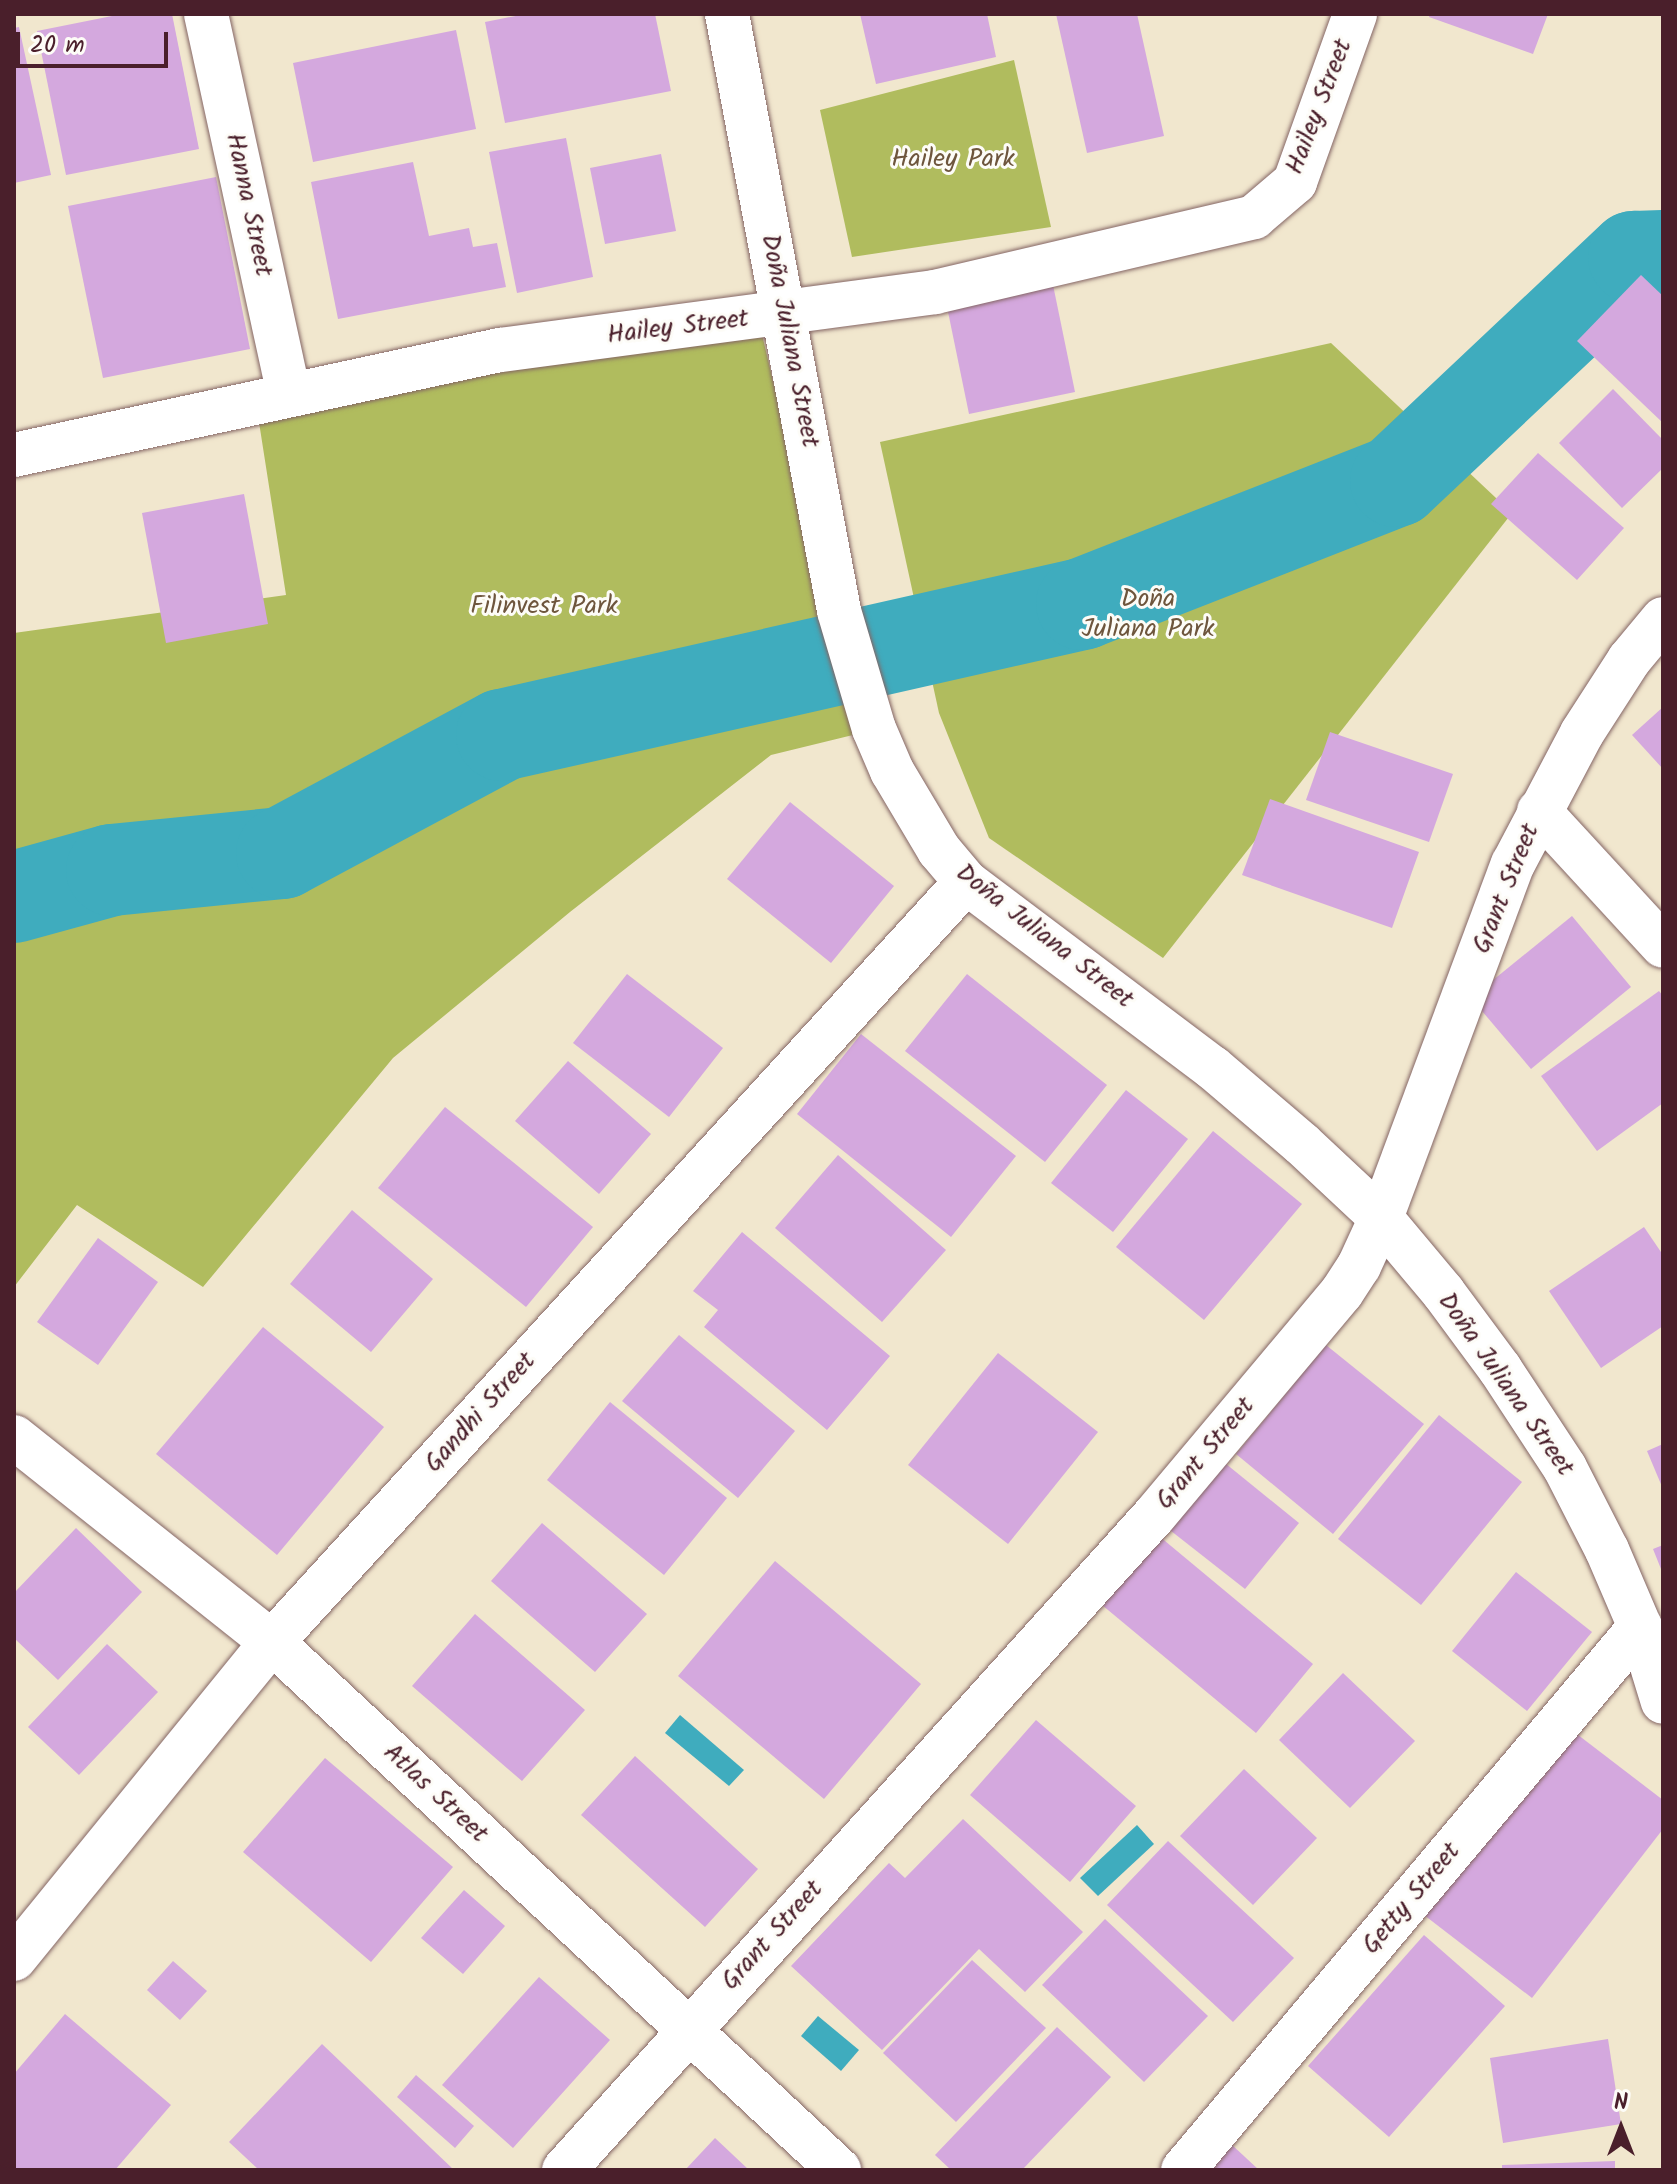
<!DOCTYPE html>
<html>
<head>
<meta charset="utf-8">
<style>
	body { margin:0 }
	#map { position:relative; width:1677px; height:2184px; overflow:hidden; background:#f1e7ce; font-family:Kalam,sans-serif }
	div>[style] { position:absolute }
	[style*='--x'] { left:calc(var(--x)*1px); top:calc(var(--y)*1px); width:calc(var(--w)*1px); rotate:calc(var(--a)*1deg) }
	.green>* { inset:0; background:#b0bc5e }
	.water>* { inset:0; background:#3facbe }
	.river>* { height:92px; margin:-46px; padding:0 46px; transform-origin:46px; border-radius:46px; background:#3facbe }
	.building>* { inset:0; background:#d4a8de }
	.roads { filter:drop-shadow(0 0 2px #846564) drop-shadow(0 0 2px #846564) }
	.minor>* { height:44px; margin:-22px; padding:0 22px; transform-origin:22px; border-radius:22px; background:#fff }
	.tertiary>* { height:44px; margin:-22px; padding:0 22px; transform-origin:22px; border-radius:22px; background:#fff }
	span { translate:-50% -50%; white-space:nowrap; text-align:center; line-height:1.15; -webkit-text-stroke:6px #fdfcf7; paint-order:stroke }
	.street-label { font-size:26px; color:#4a1f2b }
	.park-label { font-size:26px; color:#6e563d }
	.frame { position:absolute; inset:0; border:16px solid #4a1f2b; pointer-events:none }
	.north { position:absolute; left:1581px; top:2088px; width:80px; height:80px; -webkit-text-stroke:6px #fdfcf7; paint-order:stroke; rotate:0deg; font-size:22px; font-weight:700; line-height:32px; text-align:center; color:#4a1f2b }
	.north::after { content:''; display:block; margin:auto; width:28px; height:36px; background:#4a1f2b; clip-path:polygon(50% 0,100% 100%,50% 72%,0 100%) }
	.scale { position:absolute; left:16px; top:32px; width:152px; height:36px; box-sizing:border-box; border:4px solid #4a1f2b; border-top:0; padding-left:10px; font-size:24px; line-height:28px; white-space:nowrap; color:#4a1f2b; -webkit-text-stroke:6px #fdfcf7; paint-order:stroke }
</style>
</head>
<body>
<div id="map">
	<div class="green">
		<i style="clip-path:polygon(1014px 60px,1051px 227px,852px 257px,820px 110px)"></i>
		<i style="clip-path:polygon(755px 305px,857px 734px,771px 755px,570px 912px,393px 1058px,203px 1287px,77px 1205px,14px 1287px,14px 633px,286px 595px,256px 403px)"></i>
		<i style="clip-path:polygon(1331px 343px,1512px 513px,1163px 958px,989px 838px,939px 713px,880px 442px)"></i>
	</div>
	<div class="water">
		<i style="clip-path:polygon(680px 1715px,744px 1770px,729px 1786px,665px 1733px)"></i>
		<i style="clip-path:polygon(1137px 1825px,1154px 1844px,1098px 1896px,1080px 1878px)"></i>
		<i style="clip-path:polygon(818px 2016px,859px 2050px,841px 2071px,801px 2036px)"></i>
	</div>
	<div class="river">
		<i style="--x:14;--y:897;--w:102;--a:-15.4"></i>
		<i style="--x:112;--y:870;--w:171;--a:-5.7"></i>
		<i style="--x:282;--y:853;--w:250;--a:-28.2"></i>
		<i style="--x:502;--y:735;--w:595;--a:-12.73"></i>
		<i style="--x:1082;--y:604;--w:337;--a:-21.4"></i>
		<i style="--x:1396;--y:481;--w:327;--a:-43.3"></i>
		<i style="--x:1634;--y:257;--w:29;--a:-2"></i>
	</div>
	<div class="building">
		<i style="clip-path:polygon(122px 14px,172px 14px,199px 149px,66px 175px,37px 31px)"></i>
		<i style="clip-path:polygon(526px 14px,655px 14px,671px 91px,505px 123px,485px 22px)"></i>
		<i style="clip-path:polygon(860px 14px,987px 14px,996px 57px,876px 84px)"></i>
		<i style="clip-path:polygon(1056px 14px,1137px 14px,1164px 136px,1087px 153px)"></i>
		<i style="clip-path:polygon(1430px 14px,1548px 14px,1533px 54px,1429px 17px)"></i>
		<i style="clip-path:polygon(19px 27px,51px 175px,14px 183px,14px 28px)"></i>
		<i style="clip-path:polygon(456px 30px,476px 129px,313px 162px,293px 63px)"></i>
		<i style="clip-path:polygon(566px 138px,593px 277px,517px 293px,489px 152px)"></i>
		<i style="clip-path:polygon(661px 154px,676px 231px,605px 244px,590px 168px)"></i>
		<i style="clip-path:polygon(413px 162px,429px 236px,469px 228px,473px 247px,497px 243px,506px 287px,338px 319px,311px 182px)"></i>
		<i style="clip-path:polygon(216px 177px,250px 349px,103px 378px,68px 206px)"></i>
		<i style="clip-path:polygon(1641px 275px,1663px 296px,1663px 423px,1577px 341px)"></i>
		<i style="clip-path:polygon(1052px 280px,1075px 392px,969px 414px,946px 302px)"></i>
		<i style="clip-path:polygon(1613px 389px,1663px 440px,1663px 468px,1622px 508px,1559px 443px)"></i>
		<i style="clip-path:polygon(1538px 453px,1624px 528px,1577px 580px,1491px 504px)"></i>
		<i style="clip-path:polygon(244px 494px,268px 624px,166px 643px,142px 513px)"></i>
		<i style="clip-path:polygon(1663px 707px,1663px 769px,1632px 735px)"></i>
		<i style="clip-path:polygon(1330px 732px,1453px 774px,1429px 842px,1306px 800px)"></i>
		<i style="clip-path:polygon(1270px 799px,1419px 852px,1392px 928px,1242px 875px)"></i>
		<i style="clip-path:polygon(790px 802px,894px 886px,831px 963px,727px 879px)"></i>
		<i style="clip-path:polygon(1572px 916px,1631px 987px,1531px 1069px,1471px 998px)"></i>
		<i style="clip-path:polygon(627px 974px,723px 1048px,669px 1117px,573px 1043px)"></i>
		<i style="clip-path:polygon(967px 974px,1107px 1085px,1045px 1162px,905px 1051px)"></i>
		<i style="clip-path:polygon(1659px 991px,1663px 996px,1663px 1103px,1597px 1151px,1541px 1076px)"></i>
		<i style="clip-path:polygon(861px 1034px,1016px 1156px,951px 1237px,797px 1114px)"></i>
		<i style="clip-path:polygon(568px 1061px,651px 1134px,599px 1194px,515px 1121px)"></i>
		<i style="clip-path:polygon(1126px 1090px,1188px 1139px,1113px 1232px,1051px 1183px)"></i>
		<i style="clip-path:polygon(445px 1107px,593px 1227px,526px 1307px,378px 1188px)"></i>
		<i style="clip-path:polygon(1213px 1131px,1302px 1204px,1204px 1320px,1116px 1247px)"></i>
		<i style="clip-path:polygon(838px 1155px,946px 1250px,882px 1322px,775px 1228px)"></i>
		<i style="clip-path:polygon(352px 1210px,433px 1279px,371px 1352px,290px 1284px)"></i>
		<i style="clip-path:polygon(1644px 1227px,1663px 1255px,1663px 1326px,1601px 1368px,1549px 1291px)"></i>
		<i style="clip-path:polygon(742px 1232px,890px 1356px,827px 1430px,704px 1327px,718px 1310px,693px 1291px)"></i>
		<i style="clip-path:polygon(98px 1238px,158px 1282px,98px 1365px,37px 1322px)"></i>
		<i style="clip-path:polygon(263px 1327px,384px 1427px,277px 1555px,156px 1454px)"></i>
		<i style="clip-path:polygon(679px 1335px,795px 1431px,738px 1498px,622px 1401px)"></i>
		<i style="clip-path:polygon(1326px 1345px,1424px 1424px,1333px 1534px,1236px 1454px)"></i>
		<i style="clip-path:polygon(998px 1353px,1098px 1432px,1008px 1544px,908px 1465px)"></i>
		<i style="clip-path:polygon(610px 1402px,727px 1498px,664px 1575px,547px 1480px)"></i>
		<i style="clip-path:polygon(1439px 1415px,1522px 1482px,1421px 1605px,1338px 1539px)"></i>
		<i style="clip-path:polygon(1663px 1444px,1663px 1489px,1647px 1451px)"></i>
		<i style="clip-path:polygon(1220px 1459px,1299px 1523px,1245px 1589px,1166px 1527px)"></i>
		<i style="clip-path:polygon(542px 1523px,647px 1614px,595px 1672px,491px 1581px)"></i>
		<i style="clip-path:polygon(76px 1528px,142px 1592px,58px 1680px,14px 1638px,14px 1593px)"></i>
		<i style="clip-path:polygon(1159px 1536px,1313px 1664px,1256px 1733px,1102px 1605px)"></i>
		<i style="clip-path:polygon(1663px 1545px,1663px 1574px,1653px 1549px)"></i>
		<i style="clip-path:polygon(775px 1561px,921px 1684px,824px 1799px,678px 1676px)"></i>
		<i style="clip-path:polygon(1516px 1572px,1592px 1632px,1527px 1711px,1452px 1651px)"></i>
		<i style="clip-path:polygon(475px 1614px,585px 1710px,522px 1781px,412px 1686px)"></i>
		<i style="clip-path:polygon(107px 1644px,158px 1692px,79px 1775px,28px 1727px)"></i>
		<i style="clip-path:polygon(1343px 1673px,1415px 1741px,1350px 1808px,1279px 1740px)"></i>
		<i style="clip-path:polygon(1036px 1720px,1136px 1806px,1070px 1882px,970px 1795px)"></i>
		<i style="clip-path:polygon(1569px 1728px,1663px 1800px,1663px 1829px,1532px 1998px,1424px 1915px)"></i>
		<i style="clip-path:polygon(635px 1756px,758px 1869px,705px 1927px,581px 1815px)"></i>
		<i style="clip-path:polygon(325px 1758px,453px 1867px,371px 1962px,243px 1852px)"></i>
		<i style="clip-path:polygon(1244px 1769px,1317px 1838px,1253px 1905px,1180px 1836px)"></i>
		<i style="clip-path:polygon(963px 1819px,1083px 1932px,1025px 1992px,979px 1949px,882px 2050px,791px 1966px,889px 1863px,905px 1878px)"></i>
		<i style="clip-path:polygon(1168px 1841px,1294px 1958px,1233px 2022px,1107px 1905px)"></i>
		<i style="clip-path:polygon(464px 1890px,505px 1926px,463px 1974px,421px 1938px)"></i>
		<i style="clip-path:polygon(1105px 1919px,1208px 2016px,1144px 2082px,1042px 1985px)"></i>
		<i style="clip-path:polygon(1424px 1935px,1505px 2006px,1389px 2137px,1308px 2066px)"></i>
		<i style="clip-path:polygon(972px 1960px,1046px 2028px,956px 2122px,883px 2053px)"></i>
		<i style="clip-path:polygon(173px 1961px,207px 1991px,180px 2020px,147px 1990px)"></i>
		<i style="clip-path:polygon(539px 1977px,610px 2040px,513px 2148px,442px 2085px)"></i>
		<i style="clip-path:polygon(65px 2014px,171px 2105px,115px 2170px,14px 2170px,14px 2074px)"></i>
		<i style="clip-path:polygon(1057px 2027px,1111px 2077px,1022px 2170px,951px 2170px,935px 2155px)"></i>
		<i style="clip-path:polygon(1608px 2039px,1621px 2124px,1503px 2143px,1490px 2058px)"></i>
		<i style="clip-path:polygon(322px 2044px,454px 2170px,259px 2170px,229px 2142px)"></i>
		<i style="clip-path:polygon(416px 2075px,474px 2126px,455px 2148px,397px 2097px)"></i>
		<i style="clip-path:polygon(715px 2138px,749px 2170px,685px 2170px)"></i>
		<i style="clip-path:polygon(1231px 2144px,1259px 2170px,1207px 2170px)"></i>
		<i style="clip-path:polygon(1615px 2161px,1615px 2170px,1502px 2170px,1502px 2165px)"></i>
	</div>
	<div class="roads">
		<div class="minor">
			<i style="--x:206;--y:14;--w:390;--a:77.7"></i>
			<i style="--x:14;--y:455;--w:498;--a:-12.2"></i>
			<i style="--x:501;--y:350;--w:438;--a:-7.6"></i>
			<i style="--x:935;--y:292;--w:328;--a:-13.2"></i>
			<i style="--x:1254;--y:217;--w:54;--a:-40.5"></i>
			<i style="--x:1295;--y:182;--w:178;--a:-70.3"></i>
			<i style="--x:1539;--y:811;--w:183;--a:47.4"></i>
			<i style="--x:14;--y:1437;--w:330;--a:38.5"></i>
			<i style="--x:272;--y:1642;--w:775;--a:42.96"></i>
			<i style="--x:14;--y:1959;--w:409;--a:-50.9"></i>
			<i style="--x:272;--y:1642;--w:1029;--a:-47.6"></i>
			<i style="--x:564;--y:2170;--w:881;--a:-47.95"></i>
			<i style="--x:1154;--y:1516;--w:292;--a:-50"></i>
			<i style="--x:1342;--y:1292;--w:31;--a:-57"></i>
			<i style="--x:1359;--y:1266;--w:53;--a:-65.4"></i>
			<i style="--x:1381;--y:1218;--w:378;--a:-69.6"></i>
			<i style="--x:1513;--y:864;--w:148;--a:-62.2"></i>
			<i style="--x:1582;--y:733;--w:87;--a:-57.2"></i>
			<i style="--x:1629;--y:660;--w:53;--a:-50.3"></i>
			<i style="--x:1183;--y:2170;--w:710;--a:-49.92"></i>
		</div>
		<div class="tertiary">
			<i style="--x:727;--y:14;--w:607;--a:79.37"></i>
			<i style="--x:839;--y:611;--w:123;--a:73.5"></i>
			<i style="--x:874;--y:729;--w:46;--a:66.8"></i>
			<i style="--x:892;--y:771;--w:92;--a:59.3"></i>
			<i style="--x:939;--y:850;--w:42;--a:49.8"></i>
			<i style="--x:966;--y:882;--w:309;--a:37"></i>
			<i style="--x:1213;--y:1068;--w:117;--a:40.5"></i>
			<i style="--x:1302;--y:1144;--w:108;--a:43.1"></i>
			<i style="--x:1381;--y:1218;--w:97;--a:50"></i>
			<i style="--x:1443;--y:1292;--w:96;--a:53.5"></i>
			<i style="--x:1500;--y:1369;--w:118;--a:56.7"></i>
			<i style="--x:1565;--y:1468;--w:92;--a:62.9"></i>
			<i style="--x:1607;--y:1550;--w:84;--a:66.8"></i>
			<i style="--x:1640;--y:1627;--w:78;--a:73"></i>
		</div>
	</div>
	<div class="street-label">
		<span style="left:1320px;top:107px;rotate:-69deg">Hailey Street</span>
		<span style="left:248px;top:205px;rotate:78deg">Hanna Street</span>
		<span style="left:678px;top:328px;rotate:-7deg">Hailey Street</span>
		<span style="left:789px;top:341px;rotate:79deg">Doña Juliana Street</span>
		<span style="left:1507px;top:889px;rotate:-68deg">Grant Street</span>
		<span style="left:1044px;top:937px;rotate:38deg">Doña Juliana Street</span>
		<span style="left:1505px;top:1385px;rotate:55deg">Doña Juliana Street</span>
		<span style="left:481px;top:1413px;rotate:-48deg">Gandhi Street</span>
		<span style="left:1206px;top:1454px;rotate:-50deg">Grant Street</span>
		<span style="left:435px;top:1794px;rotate:43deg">Atlas Street</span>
		<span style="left:1412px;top:1899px;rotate:-50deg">Getty Street</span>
		<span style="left:773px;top:1936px;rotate:-48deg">Grant Street</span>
	</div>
	<div class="park-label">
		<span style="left:953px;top:160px">Hailey Park</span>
		<span style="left:1148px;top:615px">Doña<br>Juliana Park</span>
		<span style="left:544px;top:607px">Filinvest Park</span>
	</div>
	<div class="frame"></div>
	<div class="north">N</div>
	<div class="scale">20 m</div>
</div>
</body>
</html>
